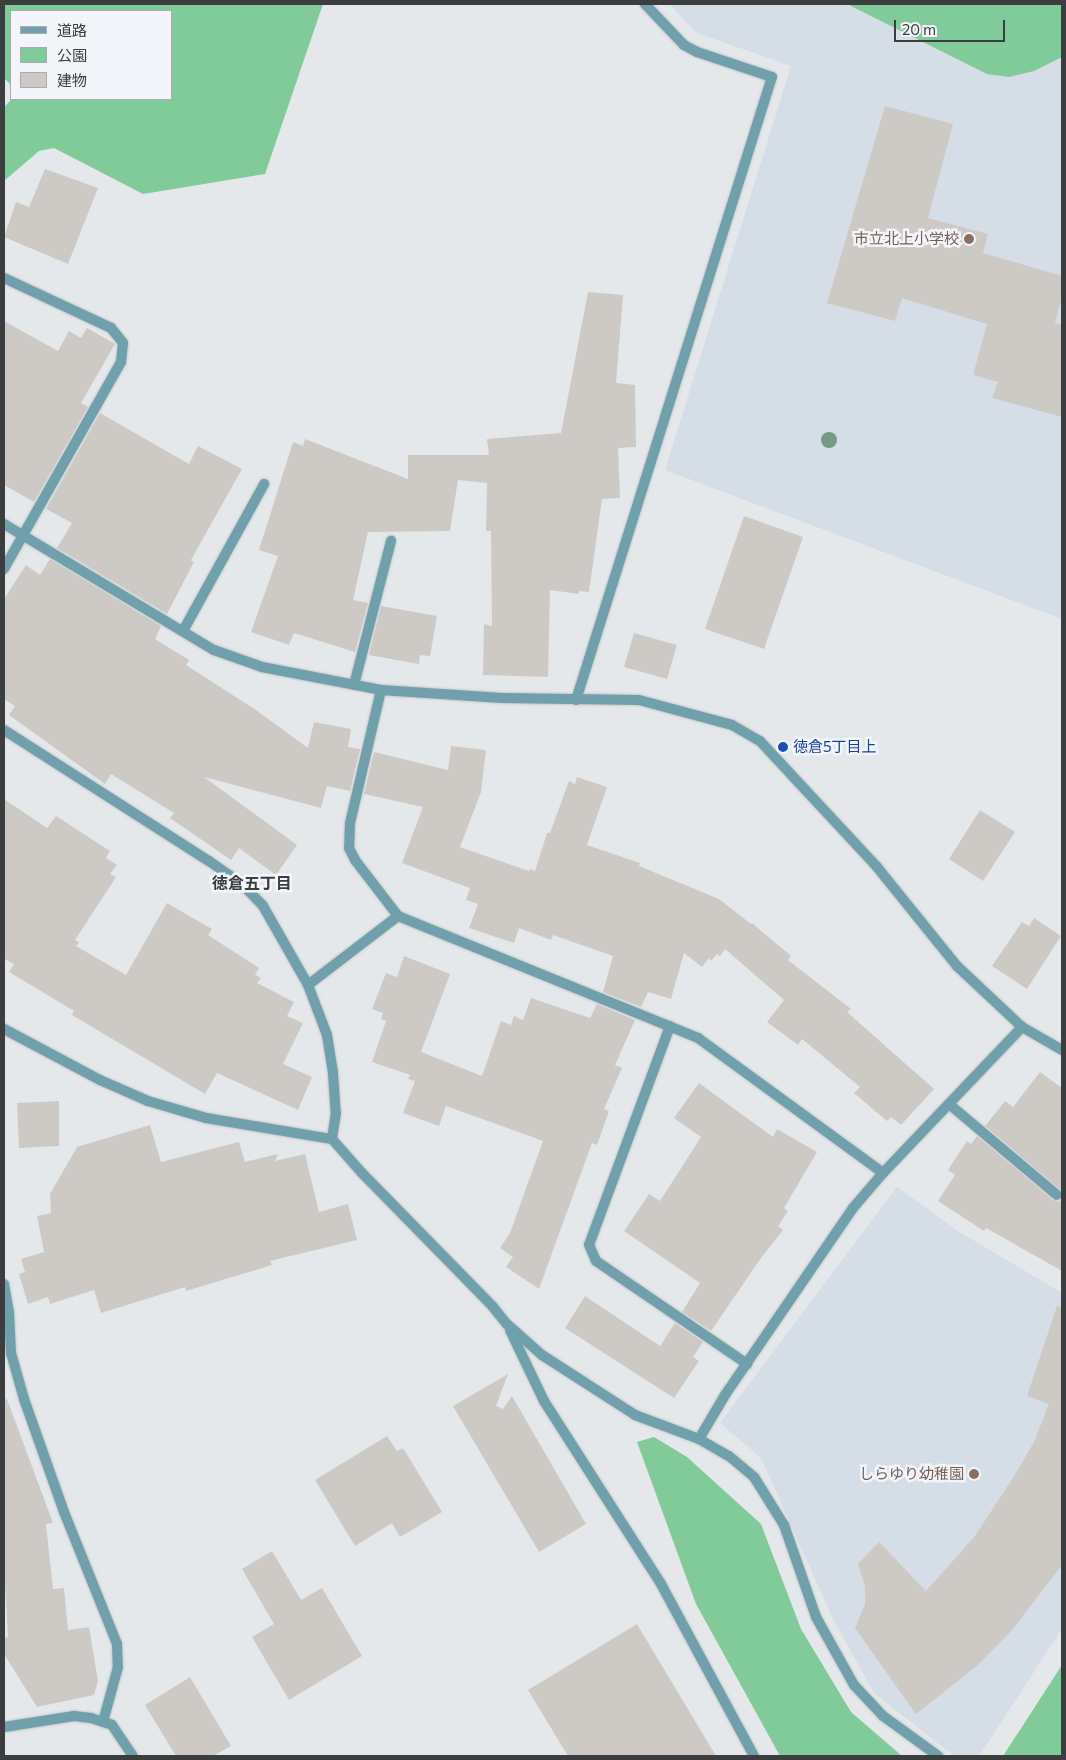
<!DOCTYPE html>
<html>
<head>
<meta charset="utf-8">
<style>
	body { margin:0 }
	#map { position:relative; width:1066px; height:1760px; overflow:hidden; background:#e5e8eb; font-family:Commissioner,"Noto Sans JP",sans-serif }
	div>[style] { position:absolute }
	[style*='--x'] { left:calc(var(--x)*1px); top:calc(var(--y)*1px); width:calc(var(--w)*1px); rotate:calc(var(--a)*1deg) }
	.built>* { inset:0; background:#d5dde6 }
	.green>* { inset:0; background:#81ca99 }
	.building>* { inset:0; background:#cdcac6 }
	.roads { filter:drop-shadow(0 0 1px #c3c6c8) drop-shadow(0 0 1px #c3c6c8) }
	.service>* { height:10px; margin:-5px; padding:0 5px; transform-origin:5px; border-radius:5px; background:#6fa0ac }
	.minor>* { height:10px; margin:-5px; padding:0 5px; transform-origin:5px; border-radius:5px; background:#6fa0ac }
	.trees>* { width:16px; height:16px; margin:-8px; border-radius:50%; background:#759a87 }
	.dots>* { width:14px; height:14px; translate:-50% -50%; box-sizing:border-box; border:2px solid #f2f5f9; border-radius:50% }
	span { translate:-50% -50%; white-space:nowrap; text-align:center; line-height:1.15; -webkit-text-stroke:5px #f2f5f9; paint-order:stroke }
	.education-label { font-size:15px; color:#785e54 }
	.right { translate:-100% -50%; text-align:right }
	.transit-label { font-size:15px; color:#164399 }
	.left { translate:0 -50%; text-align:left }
	.neighbourhood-label { font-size:16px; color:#3b3d3e; font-weight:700 }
	.frame { position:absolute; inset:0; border:5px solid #3b3d3e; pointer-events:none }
	.legend { position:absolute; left:10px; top:10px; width:162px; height:90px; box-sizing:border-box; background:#f2f5f9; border:1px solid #a9abae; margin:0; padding:6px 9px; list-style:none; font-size:15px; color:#3b3d3e }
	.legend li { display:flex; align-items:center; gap:10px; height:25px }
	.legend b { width:25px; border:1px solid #a9abae }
	.scale { position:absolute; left:894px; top:20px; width:111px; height:22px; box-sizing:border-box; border:2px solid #3b3d3e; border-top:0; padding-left:6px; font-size:15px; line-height:18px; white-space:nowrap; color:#3b3d3e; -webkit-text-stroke:4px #f2f5f9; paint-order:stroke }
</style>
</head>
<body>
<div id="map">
	<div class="built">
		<i style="clip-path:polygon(669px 4px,1062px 4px,1062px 619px,665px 470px,791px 66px,697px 33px)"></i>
		<i style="clip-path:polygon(897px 1187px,958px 1231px,1062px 1293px,1062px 1629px,979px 1756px,954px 1756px,874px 1693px,833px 1619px,761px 1458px,720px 1423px)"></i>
	</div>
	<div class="green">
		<i style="clip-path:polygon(4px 4px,323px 4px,265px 174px,143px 194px,54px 148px,39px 151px,4px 181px,4px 107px,12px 99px,171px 99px,171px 11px,11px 11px,11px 85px,4px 78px)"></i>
		<i style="clip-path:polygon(847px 4px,1062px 4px,1062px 57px,1034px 71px,1009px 77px,987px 74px)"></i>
		<i style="clip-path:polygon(654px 1437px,687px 1457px,761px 1524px,801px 1629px,851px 1712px,902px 1756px,780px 1756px,696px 1604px,637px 1442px)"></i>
		<i style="clip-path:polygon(1062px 1665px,1062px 1756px,1003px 1756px)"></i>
	</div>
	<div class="building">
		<i style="clip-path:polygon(885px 106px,953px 124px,928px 218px,988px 234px,983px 253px,1062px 276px,1062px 297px,1055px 323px,1062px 325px,1062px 417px,992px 398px,998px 382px,973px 375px,987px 324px,902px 298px,895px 321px,827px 303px)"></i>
		<i style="clip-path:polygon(45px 169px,98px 188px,68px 264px,4px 237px,16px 202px,29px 207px)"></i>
		<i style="clip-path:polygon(588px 292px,623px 295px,616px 383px,635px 385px,636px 447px,618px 448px,620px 498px,602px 499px,589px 592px,579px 591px,579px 594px,550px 590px,548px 677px,483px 675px,484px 624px,492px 626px,491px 531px,486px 531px,487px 483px,458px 480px,450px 531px,368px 532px,353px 600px,368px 603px,355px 652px,294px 633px,289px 645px,251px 632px,278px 556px,259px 550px,293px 442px,303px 446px,305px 439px,408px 479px,408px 455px,489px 455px,487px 439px,561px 433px)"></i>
		<i style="clip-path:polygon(4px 321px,58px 351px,69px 331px,81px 338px,87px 328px,115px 344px,81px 403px,88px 407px,34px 502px,4px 485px)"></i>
		<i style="clip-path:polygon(100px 413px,189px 464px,198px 446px,242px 469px,191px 560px,194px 562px,167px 614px,57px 548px,72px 523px,46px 509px)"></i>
		<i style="clip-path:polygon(744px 516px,803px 537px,764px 649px,705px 629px)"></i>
		<i style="clip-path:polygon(50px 559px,161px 626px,155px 639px,189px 660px,186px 665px,256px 710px,308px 748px,314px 722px,351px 729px,348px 747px,360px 749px,350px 791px,327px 786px,321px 808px,204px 777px,297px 845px,276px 875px,239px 848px,231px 860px,170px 818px,174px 813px,111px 774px,105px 784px,9px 715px,15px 706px,4px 699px,4px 599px,26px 565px,40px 575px)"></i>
		<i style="clip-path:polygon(381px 606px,437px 616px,430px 656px,420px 655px,419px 664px,369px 655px)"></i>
		<i style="clip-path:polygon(634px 633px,677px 645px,667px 679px,624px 667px)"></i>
		<i style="clip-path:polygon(451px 746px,486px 750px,481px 792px,460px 847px,529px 871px,530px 869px,535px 871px,547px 833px,550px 833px,569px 781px,575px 784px,577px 777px,607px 787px,587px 845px,640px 863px,639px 866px,719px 899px,751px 924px,752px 923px,791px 956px,788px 960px,851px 1009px,847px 1012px,934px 1089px,901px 1125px,891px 1117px,887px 1121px,854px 1093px,860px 1087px,802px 1039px,798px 1045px,767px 1022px,784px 1000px,725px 949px,720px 956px,717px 954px,711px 961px,709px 958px,702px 967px,684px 953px,671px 999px,648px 992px,641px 1007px,603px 992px,613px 956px,553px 935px,551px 940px,519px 928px,514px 943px,469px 928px,478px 904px,466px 900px,470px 888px,402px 863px,423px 807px,364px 794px,374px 752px,448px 770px)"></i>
		<i style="clip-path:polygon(4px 799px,47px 828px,56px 816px,110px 851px,106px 858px,117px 865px,110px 874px,116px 877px,75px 940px,79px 942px,76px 946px,126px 975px,167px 903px,212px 929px,208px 935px,259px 968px,255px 975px,261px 978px,257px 983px,294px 1002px,287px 1016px,303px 1023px,283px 1064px,312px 1077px,298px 1110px,217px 1073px,205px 1094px,72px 1015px,74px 1011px,9px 972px,14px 964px,4px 959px)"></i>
		<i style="clip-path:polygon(980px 810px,1015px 832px,983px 881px,949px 859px)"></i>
		<i style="clip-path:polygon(1034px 918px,1061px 936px,1027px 989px,992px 966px,1022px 922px,1029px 926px)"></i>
		<i style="clip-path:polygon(404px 956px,450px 974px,421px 1052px,482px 1076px,501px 1021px,511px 1025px,514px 1016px,523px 1020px,531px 998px,590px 1018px,597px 1004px,635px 1020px,615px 1065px,622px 1068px,604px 1109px,609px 1111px,597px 1145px,592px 1143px,539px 1289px,506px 1267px,513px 1257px,500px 1248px,510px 1233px,543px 1141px,446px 1106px,439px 1126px,403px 1113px,415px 1081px,408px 1079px,410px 1075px,372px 1062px,386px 1021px,381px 1019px,383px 1013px,372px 1009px,386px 973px,397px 977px)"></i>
		<i style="clip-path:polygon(1040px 1072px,1062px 1088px,1062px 1191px,985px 1126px,1005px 1101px,1013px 1107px)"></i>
		<i style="clip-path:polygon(699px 1083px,773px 1137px,777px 1129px,817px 1152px,784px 1208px,788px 1211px,778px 1226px,783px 1230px,761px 1258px,711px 1331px,682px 1312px,700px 1283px,624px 1231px,649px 1194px,660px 1201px,701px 1137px,674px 1118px)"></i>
		<i style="clip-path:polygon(59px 1101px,59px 1146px,19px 1148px,17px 1103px)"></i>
		<i style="clip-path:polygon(150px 1125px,161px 1162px,239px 1142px,245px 1162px,278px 1154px,275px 1161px,305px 1154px,319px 1212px,348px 1204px,357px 1240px,270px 1261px,272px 1265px,186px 1291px,185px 1287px,101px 1313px,94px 1290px,50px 1304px,48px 1297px,28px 1304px,19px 1274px,25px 1272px,21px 1259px,44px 1252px,37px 1216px,51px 1213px,50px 1194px,77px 1147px)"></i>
		<i style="clip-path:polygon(977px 1136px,1053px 1200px,1059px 1202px,1062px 1199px,1062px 1271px,986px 1228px,984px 1231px,938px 1201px,955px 1175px,948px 1170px,967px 1141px,971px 1144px)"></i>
		<i style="clip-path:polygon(585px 1296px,660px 1346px,675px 1323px,703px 1342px,693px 1357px,699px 1361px,674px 1398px,565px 1328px)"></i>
		<i style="clip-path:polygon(1057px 1306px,1062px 1307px,1062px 1565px,1013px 1629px,978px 1665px,916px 1714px,855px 1628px,865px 1604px,865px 1586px,858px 1564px,879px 1542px,926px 1591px,975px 1536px,1018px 1470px,1034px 1442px,1049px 1404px,1027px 1396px)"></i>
		<i style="clip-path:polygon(508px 1374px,496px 1406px,503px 1409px,512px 1396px,586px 1524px,539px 1552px,453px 1406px)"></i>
		<i style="clip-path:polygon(7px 1399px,53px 1523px,46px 1524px,53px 1589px,64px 1588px,68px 1630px,89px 1627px,98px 1681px,94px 1695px,37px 1707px,4px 1654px,4px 1638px,8px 1637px,4px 1567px,4px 1400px)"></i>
		<i style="clip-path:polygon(387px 1436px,397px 1451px,403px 1448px,442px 1512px,400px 1537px,392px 1523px,355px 1546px,315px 1480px)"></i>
		<i style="clip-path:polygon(272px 1551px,301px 1600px,322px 1588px,362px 1656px,289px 1700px,252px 1637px,274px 1624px,242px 1569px)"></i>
		<i style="clip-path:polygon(637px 1624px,716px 1756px,568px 1756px,528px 1690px)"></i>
		<i style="clip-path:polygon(190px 1677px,231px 1746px,213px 1756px,176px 1756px,145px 1705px)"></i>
	</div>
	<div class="roads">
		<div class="service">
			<i style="--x:4;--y:1284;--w:29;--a:80"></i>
			<i style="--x:9;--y:1313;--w:40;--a:87.1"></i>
			<i style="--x:11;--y:1353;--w:48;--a:74.2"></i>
			<i style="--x:24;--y:1399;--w:120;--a:70.5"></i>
			<i style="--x:64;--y:1512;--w:142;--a:68.1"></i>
			<i style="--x:117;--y:1644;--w:23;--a:88"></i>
			<i style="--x:118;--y:1667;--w:57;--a:105.3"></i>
		</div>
		<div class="minor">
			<i style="--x:4;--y:278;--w:118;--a:25"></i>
			<i style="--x:111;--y:328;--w:19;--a:51"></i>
			<i style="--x:123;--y:343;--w:19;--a:96"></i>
			<i style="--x:121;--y:362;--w:238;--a:119.5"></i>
			<i style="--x:4;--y:524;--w:245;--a:31"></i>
			<i style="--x:214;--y:650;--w:51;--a:19.5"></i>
			<i style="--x:262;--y:667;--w:121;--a:10.9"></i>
			<i style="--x:381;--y:690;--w:121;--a:3.8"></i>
			<i style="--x:502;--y:698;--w:137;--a:0.8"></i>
			<i style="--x:639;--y:700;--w:96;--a:15"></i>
			<i style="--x:732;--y:725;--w:32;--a:30"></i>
			<i style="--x:760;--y:741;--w:172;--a:47.1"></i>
			<i style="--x:877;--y:867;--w:127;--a:51.1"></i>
			<i style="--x:957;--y:966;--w:89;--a:43.2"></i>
			<i style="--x:1022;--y:1027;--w:46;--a:29.9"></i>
			<i style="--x:183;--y:631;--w:168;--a:-61.1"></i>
			<i style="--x:354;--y:685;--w:149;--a:-75.6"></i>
			<i style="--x:381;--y:690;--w:137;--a:103.1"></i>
			<i style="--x:350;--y:823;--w:25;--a:92"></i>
			<i style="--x:349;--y:848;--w:13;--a:63"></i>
			<i style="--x:355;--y:860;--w:71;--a:52.5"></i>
			<i style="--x:576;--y:700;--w:653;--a:-72.54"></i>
			<i style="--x:772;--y:77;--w:79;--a:-161.6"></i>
			<i style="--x:697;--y:52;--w:15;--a:-152"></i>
			<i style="--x:684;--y:45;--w:57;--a:-133.6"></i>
			<i style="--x:4;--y:730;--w:243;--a:32.6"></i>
			<i style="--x:209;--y:861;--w:39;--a:35"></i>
			<i style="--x:241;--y:883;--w:32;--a:46"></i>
			<i style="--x:263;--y:906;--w:91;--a:60.3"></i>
			<i style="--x:308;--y:985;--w:53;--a:69.2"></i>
			<i style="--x:327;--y:1035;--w:39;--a:81"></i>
			<i style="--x:333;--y:1074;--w:39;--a:86"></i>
			<i style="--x:336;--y:1113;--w:26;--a:99"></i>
			<i style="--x:308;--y:985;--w:113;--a:-37.5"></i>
			<i style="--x:398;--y:916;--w:324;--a:22.1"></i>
			<i style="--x:698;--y:1038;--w:229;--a:36.1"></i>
			<i style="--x:670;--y:1026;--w:233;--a:110.3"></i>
			<i style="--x:589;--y:1245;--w:17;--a:66"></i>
			<i style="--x:596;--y:1261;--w:183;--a:34.3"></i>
			<i style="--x:4;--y:1029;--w:109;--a:28"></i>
			<i style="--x:100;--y:1080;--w:52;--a:23.6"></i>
			<i style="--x:148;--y:1101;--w:60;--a:16.3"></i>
			<i style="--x:206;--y:1118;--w:128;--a:9.5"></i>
			<i style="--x:332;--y:1139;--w:45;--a:48.6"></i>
			<i style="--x:362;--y:1173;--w:187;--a:45.6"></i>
			<i style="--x:493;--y:1307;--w:22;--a:51"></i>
			<i style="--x:507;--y:1324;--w:47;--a:41.5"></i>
			<i style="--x:542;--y:1355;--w:111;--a:32.8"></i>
			<i style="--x:635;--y:1415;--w:68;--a:20.6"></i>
			<i style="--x:699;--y:1439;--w:51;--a:-59.4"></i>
			<i style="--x:725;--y:1395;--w:227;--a:-55.6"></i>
			<i style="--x:853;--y:1208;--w:46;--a:-49.4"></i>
			<i style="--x:883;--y:1173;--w:202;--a:-46.4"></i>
			<i style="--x:949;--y:1104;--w:141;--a:40.1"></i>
			<i style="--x:510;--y:1330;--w:79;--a:64.4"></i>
			<i style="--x:544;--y:1401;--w:217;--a:57.4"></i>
			<i style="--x:661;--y:1584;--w:196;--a:61.6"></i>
			<i style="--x:699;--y:1439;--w:34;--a:30"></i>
			<i style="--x:729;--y:1456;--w:33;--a:40"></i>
			<i style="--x:754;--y:1477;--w:57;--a:58"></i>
			<i style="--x:784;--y:1525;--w:97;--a:70.8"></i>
			<i style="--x:816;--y:1617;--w:78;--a:60.8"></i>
			<i style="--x:854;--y:1685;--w:42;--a:46.9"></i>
			<i style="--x:883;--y:1716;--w:68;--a:36"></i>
			<i style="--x:4;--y:1727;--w:71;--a:-8.9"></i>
			<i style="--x:74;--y:1716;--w:17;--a:7"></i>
			<i style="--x:91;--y:1718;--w:22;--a:18"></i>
			<i style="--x:112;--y:1725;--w:37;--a:56"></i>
		</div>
	</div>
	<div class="trees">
		<i style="left:829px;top:440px"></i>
	</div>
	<div class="dots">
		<i style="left:969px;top:239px;background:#8d6e63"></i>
		<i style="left:783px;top:747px;background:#1a4fb4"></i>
		<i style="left:974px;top:1474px;background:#8d6e63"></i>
	</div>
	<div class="education-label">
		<span class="right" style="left:959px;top:239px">市立北上小学校</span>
		<span class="right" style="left:964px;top:1474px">しらゆり幼稚園</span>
	</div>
	<div class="transit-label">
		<span class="left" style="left:793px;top:747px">徳倉5丁目上</span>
	</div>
	<div class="neighbourhood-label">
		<span style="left:252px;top:883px">徳倉五丁目</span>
	</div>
	<div class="frame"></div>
	<ul class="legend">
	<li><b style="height:6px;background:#6fa0ac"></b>道路</li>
	<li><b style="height:14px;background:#81ca99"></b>公園</li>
	<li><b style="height:14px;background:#cdcac6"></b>建物</li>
	</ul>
	<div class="scale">20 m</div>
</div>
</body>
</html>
